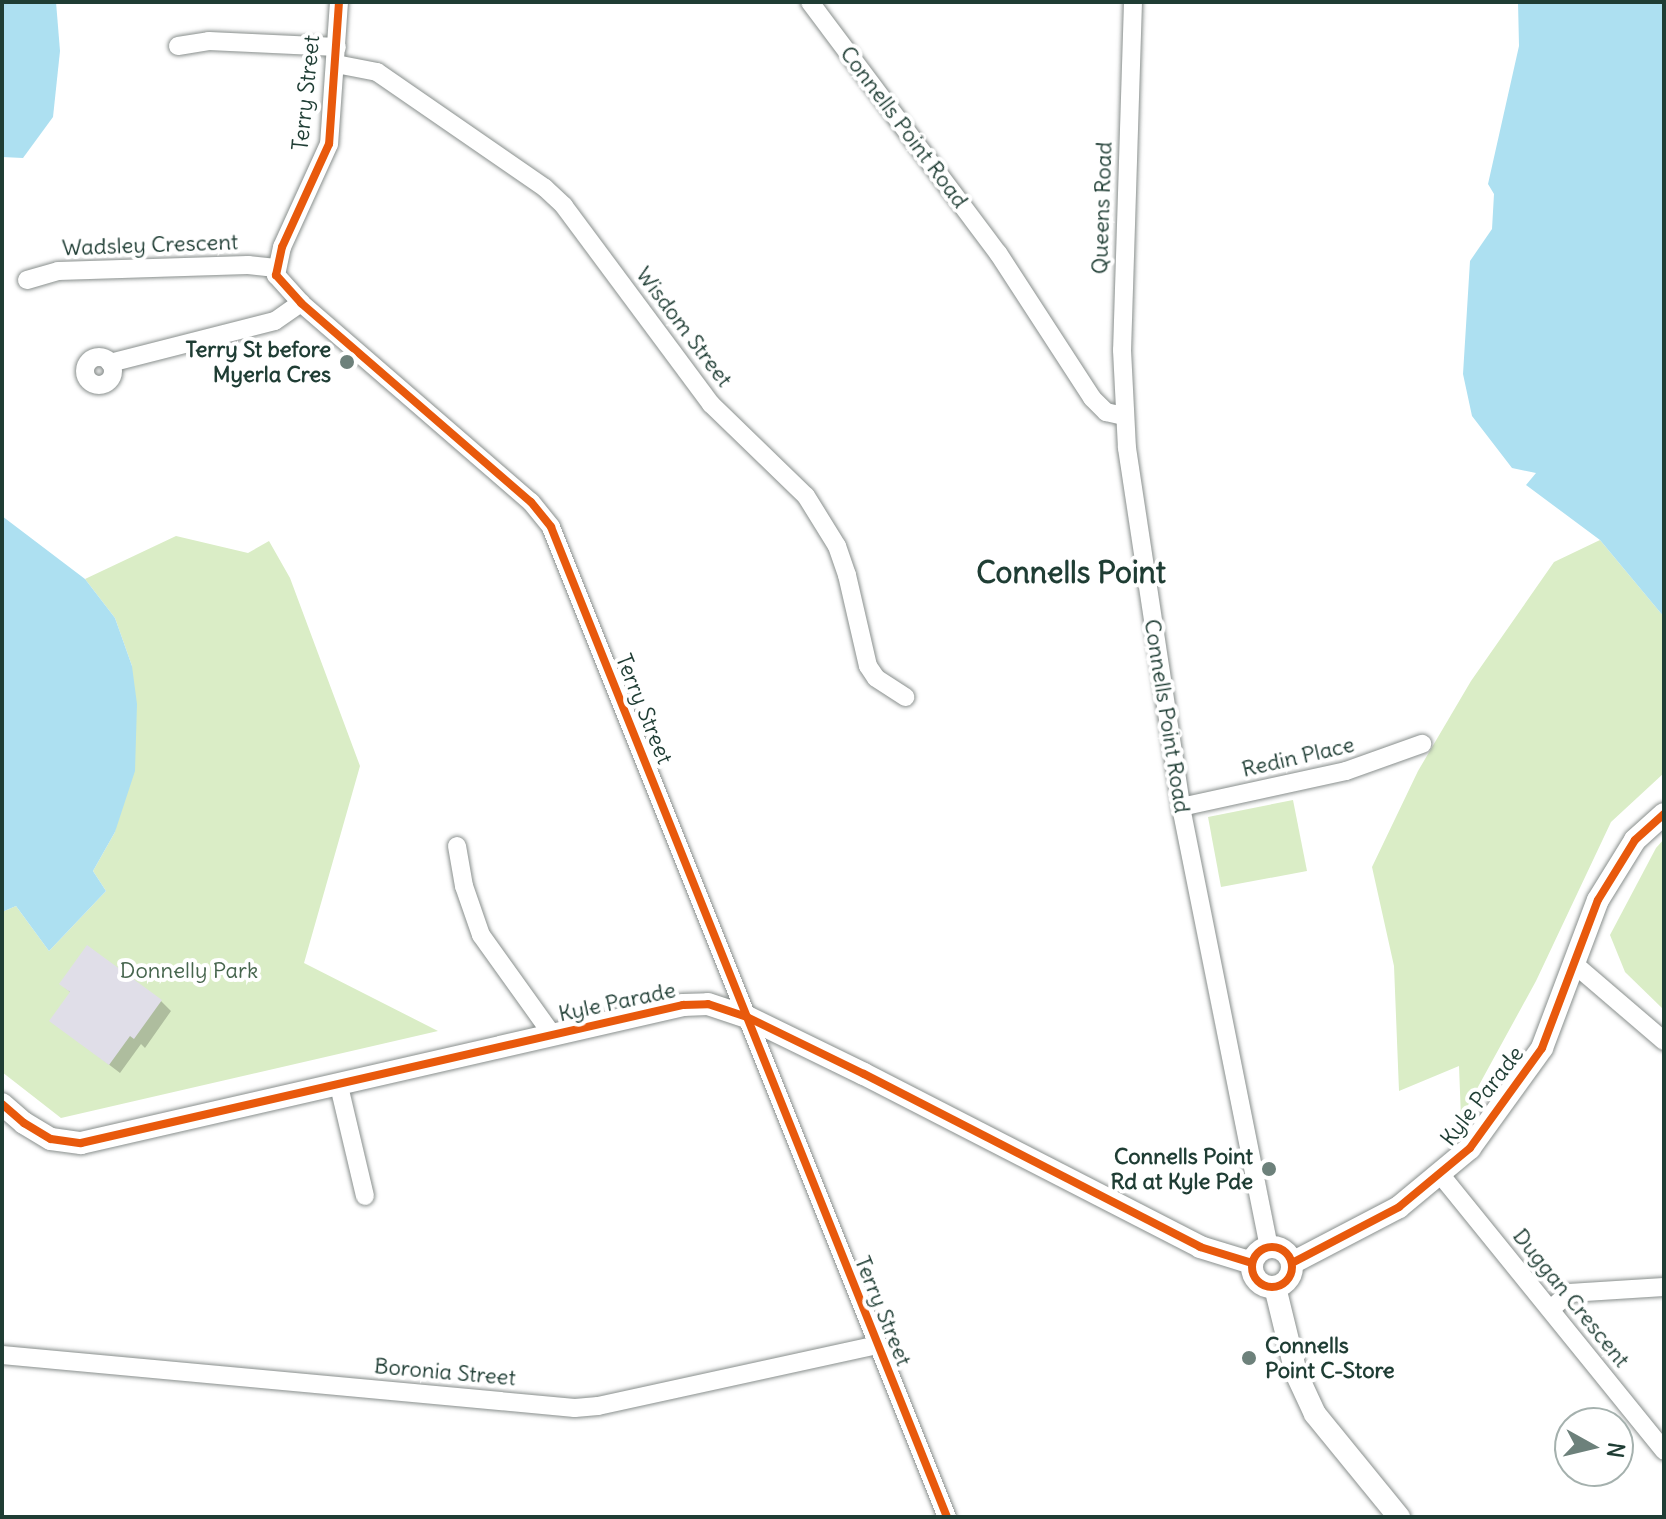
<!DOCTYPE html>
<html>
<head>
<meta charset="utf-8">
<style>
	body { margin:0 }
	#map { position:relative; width:1666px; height:1519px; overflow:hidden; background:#fff; font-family:Delius,sans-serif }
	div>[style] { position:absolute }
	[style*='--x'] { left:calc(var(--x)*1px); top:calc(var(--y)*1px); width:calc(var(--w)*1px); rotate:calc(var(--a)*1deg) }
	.green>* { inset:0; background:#daedc6 }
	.water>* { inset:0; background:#ade0f1 }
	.shadow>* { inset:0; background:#0003 }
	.building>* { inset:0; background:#e0dee8 }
	.roads { filter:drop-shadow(0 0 2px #898f8d) drop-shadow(0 0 2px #898f8d) }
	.minor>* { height:18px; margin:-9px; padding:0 9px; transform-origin:9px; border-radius:9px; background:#fff }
	.minor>.ring { margin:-9px; padding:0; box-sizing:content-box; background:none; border:18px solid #fff; border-radius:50% }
	.tertiary>* { height:22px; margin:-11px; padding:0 11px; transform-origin:11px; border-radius:11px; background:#fff }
	.tertiary>.ring { margin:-11px; padding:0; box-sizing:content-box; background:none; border:22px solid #fff; border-radius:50% }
	.cycleway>* { height:8px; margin:-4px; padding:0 4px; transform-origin:4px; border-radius:4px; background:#e8590c }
	.cycleway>.ring { margin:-4px; padding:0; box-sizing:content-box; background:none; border:8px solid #e8590c; border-radius:50% }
	.dots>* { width:22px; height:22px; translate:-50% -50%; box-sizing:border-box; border:4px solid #fff; border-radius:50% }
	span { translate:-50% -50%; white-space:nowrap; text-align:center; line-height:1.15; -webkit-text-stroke:8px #fff; paint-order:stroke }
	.street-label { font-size:22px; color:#1f3d34 }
	.poi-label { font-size:22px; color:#1f3d34; font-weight:700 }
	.right { translate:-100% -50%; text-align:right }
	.left { translate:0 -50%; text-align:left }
	.park-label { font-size:22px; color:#46654d }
	.district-label { font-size:30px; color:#1f3d34; font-weight:700 }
	.frame { position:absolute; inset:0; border:4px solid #1f3d34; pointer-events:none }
	.north { position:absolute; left:1554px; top:1407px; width:80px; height:80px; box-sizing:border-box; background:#fff; border:2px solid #a5b1ae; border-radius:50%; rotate:98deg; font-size:22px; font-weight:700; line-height:32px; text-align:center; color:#1f3d34 }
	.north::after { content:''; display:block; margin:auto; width:28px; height:36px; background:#6d817b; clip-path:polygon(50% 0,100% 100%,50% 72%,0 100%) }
</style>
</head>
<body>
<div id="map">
	<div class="green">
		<i style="clip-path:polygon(176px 536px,248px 553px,269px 541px,290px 578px,360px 766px,304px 963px,438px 1031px,61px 1118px,2px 1072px,2px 912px,16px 906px,49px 951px,106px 891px,93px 871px,115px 832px,132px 666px,115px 618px,85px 579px)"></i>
		<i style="clip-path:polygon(1600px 540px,1664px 617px,1664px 773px,1611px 822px,1536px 981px,1461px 1118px,1459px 1066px,1399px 1091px,1394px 966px,1372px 867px,1418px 771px,1471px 681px,1554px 562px)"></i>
		<i style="clip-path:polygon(1293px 800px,1307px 871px,1221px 887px,1208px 817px)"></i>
		<i style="clip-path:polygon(1664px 839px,1664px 1010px,1625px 972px,1610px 935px,1656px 848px)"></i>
	</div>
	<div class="water">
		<i style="clip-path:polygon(2px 2px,56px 2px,60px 51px,53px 117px,23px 158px,2px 157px)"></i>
		<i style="clip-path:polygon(1518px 2px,1664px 2px,1664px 617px,1600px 540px,1526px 485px,1536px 473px,1512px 468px,1472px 416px,1463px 374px,1470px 261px,1492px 229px,1494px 194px,1488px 184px,1519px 46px)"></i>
		<i style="clip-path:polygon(2px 516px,85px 579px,115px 618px,132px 666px,137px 704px,135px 771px,115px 832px,93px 871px,106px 891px,49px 951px,16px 906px,2px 912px)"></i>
	</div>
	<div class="shadow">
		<i style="clip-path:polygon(61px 984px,161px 1001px,171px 1011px,145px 1048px,141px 1044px,120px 1073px,52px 1021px,72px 994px)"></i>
	</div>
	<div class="building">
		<i style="clip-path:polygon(87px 945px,162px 1000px,134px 1039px,130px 1036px,109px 1065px,49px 1021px,70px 992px,59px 984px)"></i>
	</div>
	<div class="roads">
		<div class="minor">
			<i style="--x:339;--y:2;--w:142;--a:94"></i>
			<i style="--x:329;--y:144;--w:113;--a:114.5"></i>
			<i style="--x:282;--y:247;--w:29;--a:102"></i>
			<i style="--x:276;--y:275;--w:38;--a:48"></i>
			<i style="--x:301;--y:303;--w:304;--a:40.9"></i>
			<i style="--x:531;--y:502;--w:32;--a:51"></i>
			<i style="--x:551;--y:527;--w:1066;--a:68.2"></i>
			<i style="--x:810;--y:2;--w:314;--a:53.2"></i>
			<i style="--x:998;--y:253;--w:173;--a:57"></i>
			<i style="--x:1092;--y:398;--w:20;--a:45"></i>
			<i style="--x:1106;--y:412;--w:17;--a:13"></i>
			<i style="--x:1133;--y:2;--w:348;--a:91.8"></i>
			<i style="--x:1122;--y:350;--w:98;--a:87.1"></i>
			<i style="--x:1127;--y:448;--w:363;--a:81.4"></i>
			<i style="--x:1181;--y:807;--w:449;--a:78.7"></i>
			<i style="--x:178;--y:46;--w:31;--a:-9"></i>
			<i style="--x:209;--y:41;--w:128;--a:2.7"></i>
			<i style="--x:336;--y:64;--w:42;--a:11"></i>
			<i style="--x:377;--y:72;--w:204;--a:34.6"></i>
			<i style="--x:545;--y:188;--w:26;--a:43"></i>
			<i style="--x:564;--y:206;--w:247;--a:53.4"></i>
			<i style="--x:711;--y:404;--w:132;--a:44.1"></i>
			<i style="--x:806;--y:496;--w:59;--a:58.2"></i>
			<i style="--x:837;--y:546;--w:31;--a:71"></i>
			<i style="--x:847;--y:575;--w:93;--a:77"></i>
			<i style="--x:868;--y:666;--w:14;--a:56"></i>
			<i style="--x:876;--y:678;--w:35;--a:33"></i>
			<i style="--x:27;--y:280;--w:32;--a:-16"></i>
			<i style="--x:58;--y:271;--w:190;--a:-1.8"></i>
			<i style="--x:248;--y:265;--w:28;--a:6"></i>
			<i class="ring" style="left:85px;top:357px;width:10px;height:10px"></i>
			<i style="--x:110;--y:363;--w:170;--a:-14.3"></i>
			<i style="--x:275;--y:321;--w:32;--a:-35"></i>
			<i style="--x:1181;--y:807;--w:169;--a:-12.3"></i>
			<i style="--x:1346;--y:771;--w:81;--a:-19.6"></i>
			<i style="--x:457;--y:846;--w:41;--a:80.1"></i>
			<i style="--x:464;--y:886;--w:52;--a:70.9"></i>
			<i style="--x:481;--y:935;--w:122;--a:54.4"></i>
			<i style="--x:1573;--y:963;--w:120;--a:40.6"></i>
			<i style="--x:339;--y:1086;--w:113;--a:76.7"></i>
			<i style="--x:1440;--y:1174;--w:356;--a:51"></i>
			<i style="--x:1551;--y:1309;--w:24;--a:-42"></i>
			<i style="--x:1569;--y:1293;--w:95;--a:-3.6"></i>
			<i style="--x:2;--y:1355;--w:575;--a:5.28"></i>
			<i style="--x:575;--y:1408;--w:23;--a:-5"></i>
			<i style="--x:598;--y:1406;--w:286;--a:-12.3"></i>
		</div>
		<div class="tertiary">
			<i style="--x:2;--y:1104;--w:29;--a:41"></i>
			<i style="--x:24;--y:1123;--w:31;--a:31"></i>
			<i style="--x:51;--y:1139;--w:30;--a:8"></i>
			<i style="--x:81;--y:1143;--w:618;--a:-12.91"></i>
			<i style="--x:683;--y:1005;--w:25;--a:-2"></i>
			<i style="--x:708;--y:1004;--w:41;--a:18.4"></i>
			<i style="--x:747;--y:1017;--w:130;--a:26"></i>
			<i style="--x:864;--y:1074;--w:378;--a:27.2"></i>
			<i style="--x:1200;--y:1247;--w:54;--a:17.1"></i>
			<i class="ring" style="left:1252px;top:1247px;width:18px;height:18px"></i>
			<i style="--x:1292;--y:1263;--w:121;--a:-27.6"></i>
			<i style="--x:1399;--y:1207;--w:92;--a:-39.7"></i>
			<i style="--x:1470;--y:1148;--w:123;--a:-54.2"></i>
			<i style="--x:1542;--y:1048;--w:158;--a:-69.3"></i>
			<i style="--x:1598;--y:900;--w:70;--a:-58.3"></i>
			<i style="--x:1635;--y:840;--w:39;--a:-42"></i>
			<i style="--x:1275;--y:1287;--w:89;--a:76.3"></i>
			<i style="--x:1296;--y:1373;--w:45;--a:65.1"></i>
			<i style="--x:1315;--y:1414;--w:133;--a:50.8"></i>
		</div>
	</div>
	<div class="cycleway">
		<i style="--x:339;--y:2;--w:142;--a:94"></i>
		<i style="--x:329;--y:144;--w:113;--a:114.5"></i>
		<i style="--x:282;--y:247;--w:29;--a:102"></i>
		<i style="--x:276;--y:275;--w:38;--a:48"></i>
		<i style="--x:301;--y:303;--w:304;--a:40.9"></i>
		<i style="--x:531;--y:502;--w:32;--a:51"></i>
		<i style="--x:551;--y:527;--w:1066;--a:68.2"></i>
		<i style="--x:2;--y:1104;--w:29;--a:41"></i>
		<i style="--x:24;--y:1123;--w:31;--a:31"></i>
		<i style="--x:51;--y:1139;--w:30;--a:8"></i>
		<i style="--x:81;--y:1143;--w:618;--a:-12.91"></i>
		<i style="--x:683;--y:1005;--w:25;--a:-2"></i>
		<i style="--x:708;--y:1004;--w:41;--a:18.4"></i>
		<i style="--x:747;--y:1017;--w:130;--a:26"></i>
		<i style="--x:864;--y:1074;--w:378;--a:27.2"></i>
		<i style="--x:1200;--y:1247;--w:54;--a:17.1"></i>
		<i class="ring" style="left:1252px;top:1247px;width:32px;height:32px"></i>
		<i style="--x:1292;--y:1263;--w:121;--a:-27.6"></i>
		<i style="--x:1399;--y:1207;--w:92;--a:-39.7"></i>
		<i style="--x:1470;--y:1148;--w:123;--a:-54.2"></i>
		<i style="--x:1542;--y:1048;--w:158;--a:-69.3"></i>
		<i style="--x:1598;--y:900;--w:70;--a:-58.3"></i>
		<i style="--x:1635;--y:840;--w:39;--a:-42"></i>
	</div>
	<div class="dots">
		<i style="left:347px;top:362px;background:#6d817b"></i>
		<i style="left:1269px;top:1169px;background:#6d817b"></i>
		<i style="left:1249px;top:1358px;background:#6d817b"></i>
	</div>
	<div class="street-label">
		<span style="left:306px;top:93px;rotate:-84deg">Terry Street</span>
		<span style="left:904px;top:127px;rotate:53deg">Connells Point Road</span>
		<span style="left:1102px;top:208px;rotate:-88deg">Queens Road</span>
		<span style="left:150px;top:245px;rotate:-2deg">Wadsley Crescent</span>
		<span style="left:684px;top:327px;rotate:53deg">Wisdom Street</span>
		<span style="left:644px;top:709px;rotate:68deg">Terry Street</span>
		<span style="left:1167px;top:716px;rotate:81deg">Connells Point Road</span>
		<span style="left:1298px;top:757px;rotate:-13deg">Redin Place</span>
		<span style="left:617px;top:1002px;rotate:-12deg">Kyle Parade</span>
		<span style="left:1482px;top:1096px;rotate:-52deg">Kyle Parade</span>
		<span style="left:1571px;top:1298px;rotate:51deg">Duggan Crescent</span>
		<span style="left:883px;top:1311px;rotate:68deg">Terry Street</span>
		<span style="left:445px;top:1372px;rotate:5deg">Boronia Street</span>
	</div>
	<div class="poi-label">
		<span class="right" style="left:331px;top:362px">Terry St before<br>Myerla Cres</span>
		<span class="right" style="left:1253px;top:1169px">Connells Point<br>Rd at Kyle Pde</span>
		<span class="left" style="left:1265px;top:1358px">Connells<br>Point C-Store</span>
	</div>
	<div class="park-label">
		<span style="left:189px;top:971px">Donnelly Park</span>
	</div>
	<div class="district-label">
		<span style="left:1071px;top:572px">Connells Point</span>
	</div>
	<div class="frame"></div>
	<div class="north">N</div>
</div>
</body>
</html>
